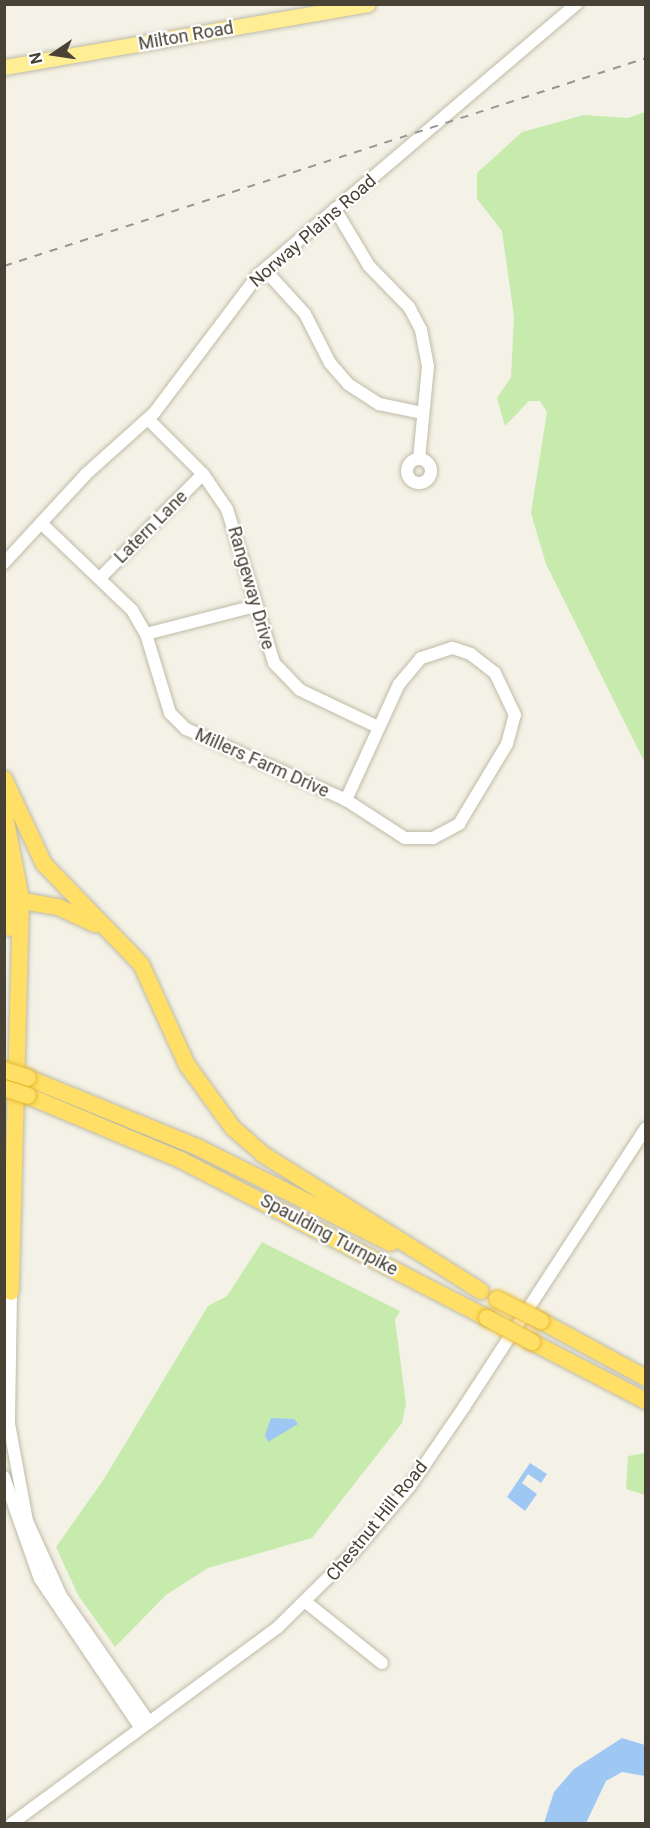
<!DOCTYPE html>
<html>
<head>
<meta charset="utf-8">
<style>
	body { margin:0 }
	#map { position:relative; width:650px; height:1828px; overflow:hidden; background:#f4f2e6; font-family:Roboto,sans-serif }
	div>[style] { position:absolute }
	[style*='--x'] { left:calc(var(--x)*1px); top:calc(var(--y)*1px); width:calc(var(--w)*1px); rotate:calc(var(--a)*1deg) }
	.green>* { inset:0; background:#c7ebad }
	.water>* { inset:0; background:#9fc7f4 }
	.roads { filter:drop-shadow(0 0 2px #c0bba8) drop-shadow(0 0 2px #c0bba8) }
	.minor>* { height:12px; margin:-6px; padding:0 6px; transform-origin:6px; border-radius:6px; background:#fff }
	.minor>.ring { margin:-6px; padding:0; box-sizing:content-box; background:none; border:12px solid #fff; border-radius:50% }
	.major>* { height:15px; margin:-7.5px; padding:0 7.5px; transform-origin:7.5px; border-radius:7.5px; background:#ffee94 }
	.highway>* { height:16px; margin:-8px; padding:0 8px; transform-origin:8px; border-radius:8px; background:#ffdf66 }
	.rail>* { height:2px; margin-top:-1px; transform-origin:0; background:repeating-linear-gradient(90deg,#969696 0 8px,transparent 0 16px) }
	.bridges { filter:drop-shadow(0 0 2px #e6b92e) drop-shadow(0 0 2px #e6b92e) }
	.highway-bridge>* { height:16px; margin:-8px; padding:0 8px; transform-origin:8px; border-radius:8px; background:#ffdf66 }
	span { translate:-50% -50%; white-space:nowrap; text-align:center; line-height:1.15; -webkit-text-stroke:4.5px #fff; paint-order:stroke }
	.street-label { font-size:18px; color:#474235 }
	.frame { position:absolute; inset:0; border:6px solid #474235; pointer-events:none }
	.north { position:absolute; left:24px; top:24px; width:60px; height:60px; -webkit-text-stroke:4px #fff; paint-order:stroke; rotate:257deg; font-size:16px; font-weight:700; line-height:24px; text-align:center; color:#474235 }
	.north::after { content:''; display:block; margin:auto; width:21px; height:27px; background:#474235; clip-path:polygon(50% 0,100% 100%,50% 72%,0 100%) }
</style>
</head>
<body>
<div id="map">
	<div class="green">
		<i style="clip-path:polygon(645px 112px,645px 763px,546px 564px,531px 513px,547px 412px,540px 401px,529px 401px,505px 426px,497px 398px,511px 377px,514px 317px,502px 231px,477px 199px,477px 173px,522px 132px,584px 115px,628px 118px)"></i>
		<i style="clip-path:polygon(262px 1242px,400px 1311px,395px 1320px,406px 1404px,402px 1423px,312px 1538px,208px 1568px,166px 1595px,115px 1647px,78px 1595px,56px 1547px,104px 1479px,208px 1306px,227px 1296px)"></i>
		<i style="clip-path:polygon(645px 1453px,646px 1453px,645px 1495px,626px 1489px,628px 1456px)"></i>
	</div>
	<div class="water">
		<i style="clip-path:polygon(271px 1418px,294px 1419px,298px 1424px,268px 1442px,265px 1435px)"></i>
		<i style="clip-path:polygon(530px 1463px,547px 1474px,541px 1483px,528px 1474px,522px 1483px,537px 1494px,525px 1511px,507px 1497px)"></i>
		<i style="clip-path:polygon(622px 1738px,645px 1745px,645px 1776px,622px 1772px,606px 1781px,586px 1823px,544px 1823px,554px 1792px,574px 1769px)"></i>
	</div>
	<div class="roads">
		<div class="minor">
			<i style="--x:335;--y:209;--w:66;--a:59.2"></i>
			<i style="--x:369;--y:266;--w:57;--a:45.7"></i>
			<i style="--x:409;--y:307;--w:26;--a:62"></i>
			<i style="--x:421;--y:330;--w:37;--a:79"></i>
			<i style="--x:428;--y:366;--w:93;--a:95.5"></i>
			<i style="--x:265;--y:270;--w:59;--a:47.7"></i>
			<i style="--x:305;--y:314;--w:55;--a:63"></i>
			<i style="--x:330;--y:363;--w:28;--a:49"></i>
			<i style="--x:348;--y:384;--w:37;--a:33"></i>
			<i style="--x:379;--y:404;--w:45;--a:11.6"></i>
			<i style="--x:148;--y:419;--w:78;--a:45"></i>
			<i style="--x:203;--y:474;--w:42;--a:55.6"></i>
			<i style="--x:227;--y:509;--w:161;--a:73"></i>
			<i style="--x:274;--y:663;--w:37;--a:46"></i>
			<i style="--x:300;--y:690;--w:86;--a:25.4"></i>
			<i class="ring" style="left:407px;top:459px;width:12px;height:12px"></i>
			<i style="--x:41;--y:523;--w:126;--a:43.7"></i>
			<i style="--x:132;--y:610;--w:28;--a:60"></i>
			<i style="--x:146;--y:634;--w:83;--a:73.1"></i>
			<i style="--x:170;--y:713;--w:23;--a:45"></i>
			<i style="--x:186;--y:729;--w:175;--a:23.9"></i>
			<i style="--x:346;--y:800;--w:70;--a:32.8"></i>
			<i style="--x:405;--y:838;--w:28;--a:0"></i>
			<i style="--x:433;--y:838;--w:30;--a:-28"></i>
			<i style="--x:459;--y:824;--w:93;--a:-59"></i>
			<i style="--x:507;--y:744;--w:30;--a:-75"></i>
			<i style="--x:515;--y:715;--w:47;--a:-115.5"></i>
			<i style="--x:495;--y:673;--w:31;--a:-142"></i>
			<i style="--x:471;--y:654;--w:20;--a:-162"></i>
			<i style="--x:452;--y:648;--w:33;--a:162"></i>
			<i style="--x:421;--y:658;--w:34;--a:130"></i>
			<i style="--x:399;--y:684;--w:128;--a:114.6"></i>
			<i style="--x:4;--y:563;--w:121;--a:-47.3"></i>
			<i style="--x:86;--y:474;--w:91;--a:-41.9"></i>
			<i style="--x:154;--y:413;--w:173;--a:-53"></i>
			<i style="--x:258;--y:275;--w:418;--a:-40.4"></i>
			<i style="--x:100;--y:578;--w:146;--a:-45.3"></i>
			<i style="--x:146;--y:634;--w:113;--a:-14.4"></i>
			<i style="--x:11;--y:1292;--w:132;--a:90.9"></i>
			<i style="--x:9;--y:1424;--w:99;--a:79.5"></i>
			<i style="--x:27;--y:1521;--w:82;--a:65.6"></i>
			<i style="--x:61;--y:1596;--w:154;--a:55.1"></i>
			<i style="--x:4;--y:1477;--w:108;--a:70.6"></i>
			<i style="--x:40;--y:1579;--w:180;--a:55.9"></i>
			<i style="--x:307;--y:1603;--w:96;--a:38.7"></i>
			<i style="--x:11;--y:1824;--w:332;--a:-36.4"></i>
			<i style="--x:278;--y:1627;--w:105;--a:-44.6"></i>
			<i style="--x:353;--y:1553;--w:88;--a:-49.6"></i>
			<i style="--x:410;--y:1486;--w:96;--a:-55.6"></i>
			<i style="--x:464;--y:1407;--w:333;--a:-56.9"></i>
		</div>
		<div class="major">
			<i style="--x:4;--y:67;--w:369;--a:-9.8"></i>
		</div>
		<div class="highway">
			<i style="--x:4;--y:779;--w:94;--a:64.8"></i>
			<i style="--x:44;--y:864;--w:139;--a:45.9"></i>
			<i style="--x:141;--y:964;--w:111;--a:65.5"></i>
			<i style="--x:187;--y:1065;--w:78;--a:53.9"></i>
			<i style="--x:233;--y:1128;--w:41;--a:41.1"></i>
			<i style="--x:264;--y:1155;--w:256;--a:32.1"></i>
			<i style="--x:4;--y:811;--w:90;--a:79.1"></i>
			<i style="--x:21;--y:899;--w:393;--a:91.5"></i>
			<i style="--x:4;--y:863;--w:65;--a:84.7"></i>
			<i style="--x:11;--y:899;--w:48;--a:9.7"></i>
			<i style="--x:58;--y:907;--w:41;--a:24.7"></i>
			<i style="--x:28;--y:1078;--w:183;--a:22.2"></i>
			<i style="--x:197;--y:1147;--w:216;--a:26.4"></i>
			<i style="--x:28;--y:1096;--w:166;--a:22.7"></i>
			<i style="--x:181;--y:1160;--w:344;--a:27.3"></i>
			<i style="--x:541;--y:1321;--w:119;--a:28.5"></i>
			<i style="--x:532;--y:1342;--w:128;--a:27.4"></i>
		</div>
	</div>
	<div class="rail">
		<i style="--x:4;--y:266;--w:675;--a:-17.95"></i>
	</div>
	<div class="bridges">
		<div class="highway-bridge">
			<i style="--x:4;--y:1070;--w:25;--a:18"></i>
			<i style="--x:4;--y:1088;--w:25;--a:18"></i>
			<i style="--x:497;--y:1299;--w:49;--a:26.6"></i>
			<i style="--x:487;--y:1318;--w:51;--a:28.1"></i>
		</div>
	</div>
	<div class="street-label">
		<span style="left:186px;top:36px;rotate:-10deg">Milton Road</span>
		<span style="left:313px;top:231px;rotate:-41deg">Norway Plains Road</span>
		<span style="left:151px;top:527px;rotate:-45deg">Latern Lane</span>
		<span style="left:251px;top:588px;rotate:74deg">Rangeway Drive</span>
		<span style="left:262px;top:763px;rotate:24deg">Millers Farm Drive</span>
		<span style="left:329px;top:1235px;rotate:28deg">Spaulding Turnpike</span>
		<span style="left:377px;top:1521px;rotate:-51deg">Chestnut Hill Road</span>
	</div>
	<div class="frame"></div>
	<div class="north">N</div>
</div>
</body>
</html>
